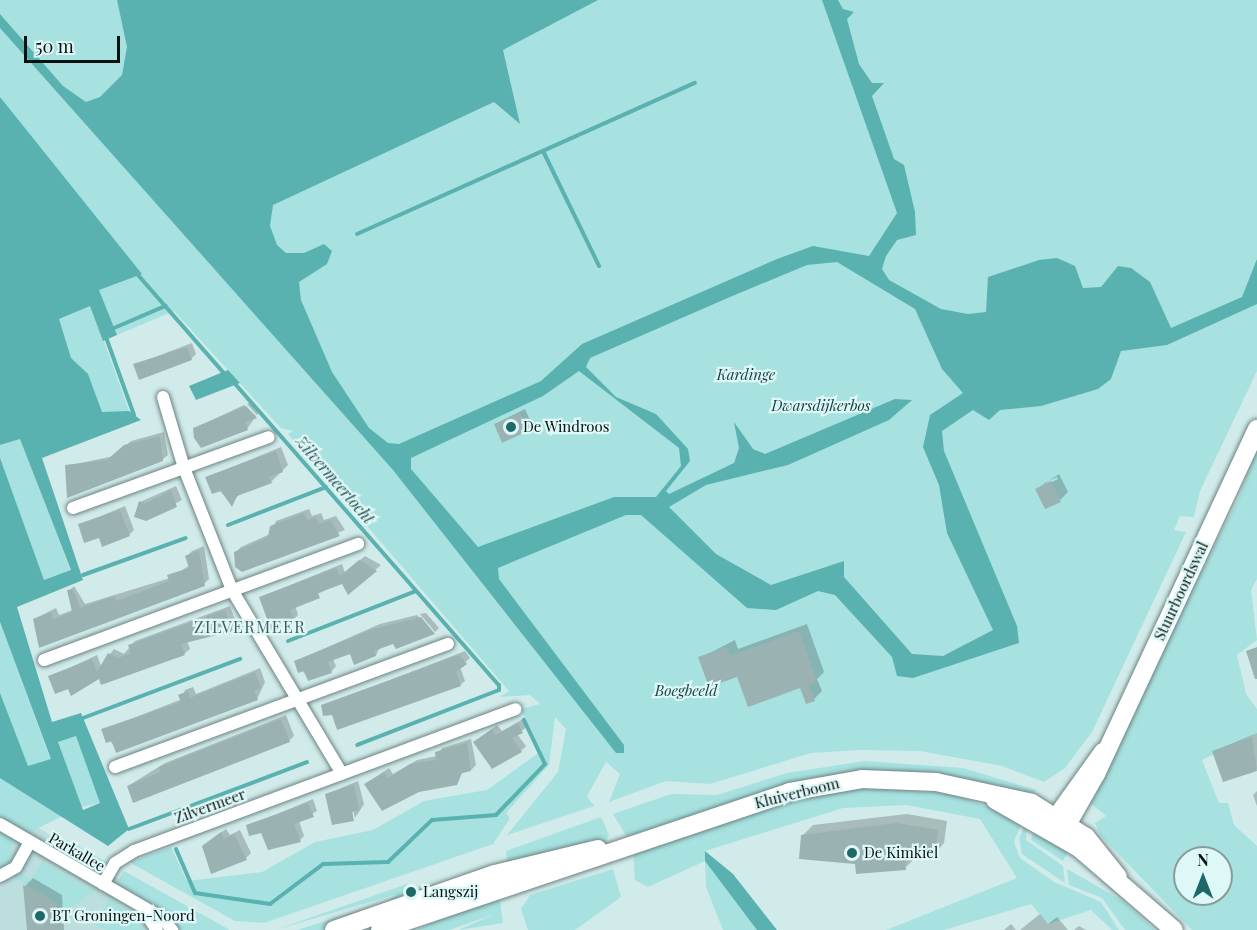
<!DOCTYPE html>
<html>
<head>
<meta charset="utf-8">
<style>
	body { margin:0 }
	#map { position:relative; width:1257px; height:930px; overflow:hidden; background:#d1ebea; font-family:"Playfair Display",serif }
	div>[style] { position:absolute }
	[style*='--x'] { left:calc(var(--x)*1px); top:calc(var(--y)*1px); width:calc(var(--w)*1px); rotate:calc(var(--a)*1deg) }
	.built>* { inset:0; background:#bcdfde }
	.green>* { inset:0; background:#a7e2e0 }
	.water>* { inset:0; background:#59b2b0 }
	.shadow>* { inset:0; background:#0003 }
	.stream>* { height:4px; margin:-2px; padding:0 2px; transform-origin:2px; border-radius:2px; background:#59b2b0 }
	.building>* { inset:0; background:#9ab3b2 }
	.roads { filter:drop-shadow(0 0 2px #6b8382) drop-shadow(0 0 2px #6b8382) }
	.street>* { height:12px; margin:-6px; padding:0 6px; transform-origin:6px; border-radius:6px; background:#fff }
	.secondary>* { height:18px; margin:-9px; padding:0 9px; transform-origin:9px; border-radius:9px; background:#fff }
	.dots>* { width:16px; height:16px; translate:-50% -50%; box-sizing:border-box; border:3px solid #def8f7; border-radius:50% }
	span { translate:-50% -50%; white-space:nowrap; text-align:center; line-height:1.15; -webkit-text-stroke:4.5px #def8f7; paint-order:stroke }
	.park-label { font-size:15px; color:#16403f; font-style:italic }
	.poi-label { font-size:15px; color:#091211 }
	.left { translate:0 -50%; text-align:left }
	.street-label { font-size:15px; color:#091211 }
	.water-label { font-size:16px; color:#254e4d; font-style:italic }
	.neighbourhood-label { font-size:16px; color:#435a59; letter-spacing:1.5px }
	.north { position:absolute; left:1173px; top:846px; width:60px; height:60px; box-sizing:border-box; background:#def8f7; border:2px solid #899c9b; border-radius:50%; rotate:0deg; font-size:16px; font-weight:700; line-height:24px; text-align:center; color:#091211 }
	.north::after { content:''; display:block; margin:auto; width:21px; height:27px; background:#1c6968; clip-path:polygon(50% 0,100% 100%,50% 72%,0 100%) }
	.scale { position:absolute; left:24px; top:36px; width:96px; height:27px; box-sizing:border-box; border:3px solid #091211; border-top:0; padding-left:8px; font-size:18px; line-height:21px; white-space:nowrap; color:#091211; -webkit-text-stroke:4px #def8f7; paint-order:stroke }
</style>
</head>
<body>
<div id="map">
	<div class="built">
		<i style="clip-path:polygon(0 803px,162px 907px,153px 930px,0 930px)"></i>
	</div>
	<div class="green">
		<i style="clip-path:polygon(0 0,1257px 0,1257px 371px,1200px 491px,1194px 517px,1180px 516px,1174px 530px,1186px 532px,1092px 732px,1065px 768px,1044px 782px,1002px 766px,920px 751px,860px 750px,811px 753px,710px 784px,666px 781px,609px 802px,620px 774px,606px 762px,587px 796px,594px 806px,507px 835px,558px 772px,566px 729px,555px 717px,549px 765px,506px 813px,510px 818px,493px 844px,264px 923px,235px 921px,129px 862px,171px 847px,187px 881px,262px 872px,315px 842px,373px 830px,424px 801px,487px 790px,541px 751px,521px 709px,540px 704px,530px 695px,500px 697px,509px 691px,288px 434px,293px 431px,281px 428px,174px 311px,117px 335px,112px 322px,99px 327px,129px 411px,23px 446px,71px 571px,0 598px)"></i>
		<i style="clip-path:polygon(evenodd,1257px 449px,1257px 579px,1251px 590px,1257px 640px,1237px 655px,1246px 694px,1257px 709px,1257px 733px,1202px 760px,1219px 803px,1228px 803px,1234px 825px,1257px 846px,1257px 930px,1192px 930px,1100px 835px,1095px 823px,1106px 816px,1087px 800px,1239px 497px,1257px 449px,1185px 858px,1221px 858px,1221px 894px,1185px 894px,1185px 858px)"></i>
		<i style="clip-path:polygon(0 622px,49px 755px,71px 778px,58px 742px,76px 736px,101px 803px,81px 807px,12px 841px,9px 863px,0 866px)"></i>
		<i style="clip-path:polygon(865px 761px,963px 768px,1036px 790px,1031px 799px,935px 775px,672px 822px,627px 837px,613px 814px,671px 794px,717px 795px,787px 773px)"></i>
		<i style="clip-path:polygon(857px 788px,949px 793px,1023px 819px,1014px 842px,1020px 858px,1054px 882px,1101px 902px,1119px 930px,1112px 930px,1091px 910px,1048px 924px,1031px 904px,944px 930px,886px 930px,1017px 878px,980px 819px,906px 805px,843px 808px,705px 851px,757px 930px,723px 930px,706px 887px,705px 861px,648px 887px,635px 880px,633px 853px,794px 799px)"></i>
		<i style="clip-path:polygon(601px 817px,609px 835px,606px 842px,508px 866px,506px 851px)"></i>
		<i style="clip-path:polygon(1027px 821px,1026px 840px,1063px 866px,1065px 883px,1022px 854px,1019px 838px)"></i>
		<i style="clip-path:polygon(1035px 825px,1071px 847px,1063px 861px,1031px 840px)"></i>
		<i style="clip-path:polygon(64px 838px,108px 863px,90px 870px,57px 851px)"></i>
		<i style="clip-path:polygon(42px 862px,87px 888px,95px 890px,58px 919px,57px 903px,14px 877px,19px 873px,31px 879px)"></i>
		<i style="clip-path:polygon(613px 869px,621px 897px,575px 930px,528px 930px,521px 909px,530px 895px)"></i>
		<i style="clip-path:polygon(1067px 869px,1123px 901px,1155px 930px,1125px 930px,1102px 898px,1069px 885px)"></i>
		<i style="clip-path:polygon(124px 871px,230px 930px,176px 930px,163px 911px,117px 882px)"></i>
		<i style="clip-path:polygon(407px 884px,411px 893px,390px 906px,322px 930px,297px 930px,387px 902px,397px 894px,275px 930px)"></i>
		<i style="clip-path:polygon(499px 893px,503px 923px,458px 930px,495px 914px,449px 930px,417px 930px)"></i>
		<i style="clip-path:polygon(109px 899px,133px 914px,143px 930px,106px 930px,95px 924px)"></i>
	</div>
	<div class="water">
		<i style="clip-path:polygon(evenodd,117px 0,598px 0,503px 50px,520px 124px,494px 102px,273px 205px,270px 226px,277px 245px,286px 253px,304px 253px,324px 244px,332px 251px,327px 264px,299px 282px,301px 300px,332px 372px,369px 428px,388px 443px,399px 444px,541px 381px,582px 344px,777px 259px,813px 246px,869px 256px,897px 213px,822px 0,838px 0,843px 9px,854px 12px,847px 19px,859px 64px,872px 83px,884px 83px,872px 96px,894px 159px,904px 165px,915px 212px,916px 235px,897px 240px,886px 256px,882px 269px,889px 280px,941px 309px,968px 314px,986px 312px,988px 277px,1039px 260px,1057px 258px,1075px 266px,1083px 288px,1101px 287px,1118px 266px,1131px 268px,1150px 282px,1171px 328px,1242px 297px,1257px 259px,1257px 304px,1167px 345px,1121px 351px,1111px 379px,1098px 389px,1041px 406px,1000px 410px,989px 420px,973px 410px,942px 431px,944px 451px,1017px 626px,1019px 643px,913px 678px,897px 676px,892px 657px,835px 595px,818px 591px,776px 610px,747px 608px,641px 515px,626px 515px,498px 568px,499px 579px,624px 745px,624px 753px,616px 753px,393px 470px,0 28px,0 14px,63px 86px,86px 102px,100px 97px,122px 75px,127px 47px,117px 0,837px 262px,915px 309px,942px 369px,963px 393px,930px 415px,923px 447px,939px 485px,947px 533px,993px 630px,943px 656px,912px 654px,844px 577px,844px 561px,771px 585px,716px 554px,669px 507px,706px 485px,788px 465px,889px 420px,912px 400px,895px 399px,765px 454px,753px 449px,734px 422px,739px 448px,734px 463px,669px 494px,666px 491px,690px 461px,688px 449px,656px 414px,616px 397px,586px 367px,590px 358px,730px 297px,807px 265px,837px 262px,117px 0,579px 371px,679px 448px,681px 466px,656px 497px,614px 497px,478px 547px,411px 469px,411px 458px,543px 396px,579px 371px)"></i>
		<i style="clip-path:polygon(evenodd,0 97px,142px 274px,99px 290px,117px 335px,103px 341px,90px 306px,59px 319px,71px 358px,88px 374px,102px 412px,129px 411px,141px 420px,42px 458px,83px 580px,17px 607px,52px 722px,81px 713px,129px 829px,108px 846px,0 778px,0 693px,28px 766px,51px 759px,0 622px,0 458px,44px 580px,71px 570px,20px 439px,0 445px,0 97px,76px 736px,100px 803px,83px 810px,58px 742px,76px 736px)"></i>
		<i style="clip-path:polygon(228px 370px,240px 383px,196px 400px,189px 386px)"></i>
		<i style="clip-path:polygon(705px 851px,733px 874px,777px 930px,757px 930px,705px 861px)"></i>
	</div>
	<div class="shadow">
		<i style="clip-path:polygon(192px 343px,196px 354px,191px 359px,134px 365px)"></i>
		<i style="clip-path:polygon(251px 402px,260px 412px,257px 415px,247px 404px)"></i>
		<i style="clip-path:polygon(244px 405px,256px 416px,247px 429px,195px 428px)"></i>
		<i style="clip-path:polygon(525px 409px,532px 425px,527px 430px,495px 424px)"></i>
		<i style="clip-path:polygon(164px 432px,168px 455px,162px 460px,66px 466px,114px 456px,131px 441px)"></i>
		<i style="clip-path:polygon(281px 447px,288px 465px,271px 482px,240px 493px,232px 504px,207px 477px)"></i>
		<i style="clip-path:polygon(evenodd,1059px 474px,1068px 492px,1060px 500px,1037px 489px,1059px 474px,1057px 477px,1058px 479px,1044px 486px,1044px 483px,1057px 477px)"></i>
		<i style="clip-path:polygon(176px 486px,182px 500px,146px 519px,140px 502px)"></i>
		<i style="clip-path:polygon(125px 506px,134px 530px,129px 535px,99px 536px,79px 525px)"></i>
		<i style="clip-path:polygon(309px 509px,312px 516px,321px 513px,324px 520px,336px 516px,345px 530px,242px 571px,236px 552px,241px 547px,270px 534px,276px 521px)"></i>
		<i style="clip-path:polygon(204px 546px,209px 579px,204px 584px,40px 646px,34px 619px,56px 608px,59px 615px,73px 610px,69px 591px,74px 586px,85px 604px,170px 578px,190px 565px,187px 556px,192px 551px)"></i>
		<i style="clip-path:polygon(365px 556px,381px 565px,349px 593px,342px 582px,295px 605px,298px 615px,293px 620px,261px 597px,342px 564px,345px 573px)"></i>
		<i style="clip-path:polygon(230px 606px,237px 625px,187px 641px,190px 649px,184px 654px,69px 687px,50px 677px,97px 655px,101px 666px,114px 649px,124px 654px,135px 641px)"></i>
		<i style="clip-path:polygon(426px 613px,439px 628px,435px 632px,420px 614px)"></i>
		<i style="clip-path:polygon(417px 615px,434px 633px,396px 647px,394px 642px,380px 647px,376px 655px,355px 663px,351px 652px,333px 659px,336px 666px,331px 672px,309px 680px,296px 661px,380px 624px)"></i>
		<i style="clip-path:polygon(807px 624px,824px 672px,817px 679px,822px 691px,814px 699px,801px 686px,738px 675px,700px 658px,735px 640px,738px 649px)"></i>
		<i style="clip-path:polygon(465px 651px,470px 658px,460px 667px,465px 681px,460px 685px,333px 714px,323px 706px)"></i>
		<i style="clip-path:polygon(260px 668px,265px 682px,257px 699px,117px 751px,103px 730px,182px 699px,185px 690px,193px 687px,196px 694px)"></i>
		<i style="clip-path:polygon(286px 715px,294px 736px,289px 741px,128px 786px,165px 763px)"></i>
		<i style="clip-path:polygon(523px 719px,527px 727px,517px 734px,526px 746px,521px 751px,475px 742px,497px 725px,502px 731px)"></i>
		<i style="clip-path:polygon(1257px 733px,1257px 769px,1224px 780px,1214px 751px)"></i>
		<i style="clip-path:polygon(471px 739px,476px 765px,471px 770px,419px 790px,366px 784px,389px 768px,393px 774px,417px 760px,437px 756px,442px 748px)"></i>
		<i style="clip-path:polygon(358px 781px,364px 804px,355px 818px,352px 804px,353px 819px,326px 794px)"></i>
		<i style="clip-path:polygon(1257px 791px,1257px 806px,1253px 795px)"></i>
		<i style="clip-path:polygon(313px 799px,317px 811px,299px 821px,304px 836px,300px 840px,269px 849px,262px 831px,248px 826px)"></i>
		<i style="clip-path:polygon(907px 814px,947px 821px,944px 843px,935px 853px,914px 850px,915px 858px,905px 868px,857px 863px,803px 835px,813px 825px)"></i>
		<i style="clip-path:polygon(226px 829px,230px 835px,240px 830px,251px 853px,246px 858px,209px 841px)"></i>
		<i style="clip-path:polygon(33px 878px,62px 895px,64px 930px,28px 930px,25px 886px)"></i>
		<i style="clip-path:polygon(1040px 914px,1048px 924px,1057px 917px,1068px 930px,1020px 930px)"></i>
		<i style="clip-path:polygon(1011px 924px,1016px 930px,1004px 930px)"></i>
		<i style="clip-path:polygon(1079px 926px,1086px 930px,1074px 930px)"></i>
	</div>
	<div class="stream">
		<i style="--x:543;--y:151;--w:128;--a:64"></i>
		<i style="--x:357;--y:234;--w:370;--a:-24.1"></i>
		<i style="--x:138;--y:275;--w:129;--a:48.8"></i>
		<i style="--x:114;--y:328;--w:56;--a:-23.3"></i>
		<i style="--x:107;--y:340;--w:80;--a:70.2"></i>
		<i style="--x:236;--y:385;--w:399;--a:48.8"></i>
		<i style="--x:499;--y:685;--w:5;--a:90"></i>
		<i style="--x:499;--y:690;--w:152;--a:158.8"></i>
		<i style="--x:228;--y:525;--w:105;--a:-21.2"></i>
		<i style="--x:83;--y:575;--w:109;--a:-19.8"></i>
		<i style="--x:288;--y:641;--w:137;--a:-21.3"></i>
		<i style="--x:83;--y:718;--w:168;--a:-20.6"></i>
		<i style="--x:129;--y:829;--w:190;--a:-20.6"></i>
		<i style="--x:176;--y:849;--w:48;--a:66.6"></i>
		<i style="--x:195;--y:893;--w:76;--a:8.3"></i>
		<i style="--x:270;--y:904;--w:66;--a:-37"></i>
		<i style="--x:323;--y:864;--w:65;--a:-1.8"></i>
		<i style="--x:388;--y:862;--w:61;--a:-43.7"></i>
		<i style="--x:432;--y:820;--w:64;--a:-4.5"></i>
		<i style="--x:496;--y:815;--w:71;--a:-46.1"></i>
		<i style="--x:545;--y:764;--w:49;--a:-115.5"></i>
	</div>
	<div class="building">
		<i style="clip-path:polygon(187px 347px,192px 360px,139px 380px,133px 364px)"></i>
		<i style="clip-path:polygon(246px 406px,257px 418px,245px 422px,248px 430px,201px 448px,194px 438px,193px 428px)"></i>
		<i style="clip-path:polygon(520px 413px,528px 431px,502px 443px,494px 424px)"></i>
		<i style="clip-path:polygon(160px 436px,163px 461px,67px 498px,65px 465px,107px 460px,124px 445px)"></i>
		<i style="clip-path:polygon(276px 451px,283px 472px,269px 477px,272px 483px,237px 496px,232px 507px,221px 491px,212px 494px,205px 477px)"></i>
		<i style="clip-path:polygon(1051px 481px,1061px 502px,1045px 509px,1035px 489px)"></i>
		<i style="clip-path:polygon(171px 490px,177px 507px,146px 521px,134px 517px,139px 501px,145px 504px)"></i>
		<i style="clip-path:polygon(120px 510px,130px 536px,102px 547px,99px 538px,84px 543px,78px 524px)"></i>
		<i style="clip-path:polygon(304px 513px,307px 520px,316px 517px,319px 524px,330px 520px,340px 536px,242px 572px,235px 567px,234px 552px,268px 537px,270px 526px)"></i>
		<i style="clip-path:polygon(199px 550px,205px 586px,39px 648px,33px 619px,51px 612px,53px 619px,72px 612px,67px 590px,73px 589px,80px 608px,114px 596px,117px 601px,169px 581px,167px 575px,189px 568px,185px 556px)"></i>
		<i style="clip-path:polygon(359px 560px,377px 571px,348px 595px,342px 584px,318px 593px,320px 598px,290px 610px,294px 621px,271px 630px,259px 597px,336px 568px,340px 576px)"></i>
		<i style="clip-path:polygon(225px 610px,233px 631px,181px 644px,185px 655px,101px 685px,99px 679px,71px 696px,68px 689px,55px 694px,48px 676px,92px 659px,97px 672px,108px 653px,118px 658px,131px 653px,128px 645px)"></i>
		<i style="clip-path:polygon(421px 617px,435px 634px,396px 649px,393px 644px,374px 651px,376px 656px,354px 665px,350px 654px,328px 662px,332px 673px,308px 681px,304px 671px,298px 673px,294px 661px,373px 629px)"></i>
		<i style="clip-path:polygon(799px 631px,817px 681px,809px 685px,815px 701px,806px 704px,800px 688px,748px 707px,737px 677px,709px 687px,698px 657px,726px 647px,730px 656px)"></i>
		<i style="clip-path:polygon(1257px 647px,1257px 679px,1255px 679px,1246px 651px)"></i>
		<i style="clip-path:polygon(459px 655px,467px 664px,456px 672px,461px 686px,337px 730px,332px 715px,323px 716px,321px 705px)"></i>
		<i style="clip-path:polygon(255px 672px,261px 688px,254px 691px,258px 700px,116px 753px,112px 741px,106px 743px,101px 729px,181px 702px,178px 695px,188px 691px,190px 698px)"></i>
		<i style="clip-path:polygon(281px 719px,290px 742px,133px 803px,127px 786px,160px 772px,159px 767px)"></i>
		<i style="clip-path:polygon(518px 723px,523px 733px,512px 738px,522px 752px,492px 769px,473px 742px,492px 729px,496px 735px)"></i>
		<i style="clip-path:polygon(1252px 737px,1257px 771px,1223px 782px,1212px 751px)"></i>
		<i style="clip-path:polygon(467px 743px,471px 771px,462px 773px,457px 785px,419px 792px,382px 811px,364px 784px,384px 772px,388px 778px,410px 764px,436px 760px,435px 752px)"></i>
		<i style="clip-path:polygon(354px 785px,359px 810px,352px 812px,354px 821px,332px 825px,325px 794px)"></i>
		<i style="clip-path:polygon(308px 803px,314px 817px,294px 824px,301px 842px,268px 850px,261px 833px,249px 836px,246px 825px)"></i>
		<i style="clip-path:polygon(896px 823px,938px 830px,935px 854px,904px 851px,906px 870px,856px 874px,855px 864px,799px 859px,801px 835px)"></i>
		<i style="clip-path:polygon(221px 832px,224px 839px,234px 834px,247px 860px,211px 874px,202px 846px)"></i>
		<i style="clip-path:polygon(23px 885px,54px 903px,56px 930px,27px 930px)"></i>
	</div>
	<div class="roads">
		<div class="street">
			<i style="--x:163;--y:397;--w:74;--a:73.5"></i>
			<i style="--x:184;--y:468;--w:131;--a:68.5"></i>
			<i style="--x:232;--y:590;--w:214;--a:59.1"></i>
			<i style="--x:73;--y:508;--w:208;--a:-19.9"></i>
			<i style="--x:44;--y:660;--w:335;--a:-20.3"></i>
			<i style="--x:115;--y:767;--w:355;--a:-20.3"></i>
			<i style="--x:0;--y:824;--w:187;--a:30.1"></i>
			<i style="--x:162;--y:918;--w:16;--a:50"></i>
			<i style="--x:0;--y:876;--w:18;--a:-29"></i>
			<i style="--x:16;--y:867;--w:29;--a:-61"></i>
			<i style="--x:103;--y:884;--w:24;--a:-60"></i>
			<i style="--x:115;--y:863;--w:22;--a:-32"></i>
			<i style="--x:134;--y:851;--w:407;--a:-20.4"></i>
			<i style="--x:144;--y:911;--w:23;--a:56"></i>
		</div>
		<div class="secondary">
			<i style="--x:1103;--y:752;--w:79;--a:125.7"></i>
			<i style="--x:1057;--y:816;--w:16;--a:97"></i>
			<i style="--x:1055;--y:832;--w:16;--a:-35"></i>
			<i style="--x:1068;--y:823;--w:56;--a:-60.3"></i>
			<i style="--x:1096;--y:774;--w:381;--a:-65"></i>
			<i style="--x:995;--y:800;--w:97;--a:29.7"></i>
			<i style="--x:1079;--y:848;--w:125;--a:40.8"></i>
			<i style="--x:334;--y:930;--w:170;--a:-19.2"></i>
			<i style="--x:495;--y:874;--w:106;--a:-13.6"></i>
			<i style="--x:380;--y:930;--w:432;--a:-18.6"></i>
			<i style="--x:789;--y:792;--w:74;--a:-10.1"></i>
			<i style="--x:862;--y:779;--w:74;--a:2.3"></i>
			<i style="--x:936;--y:782;--w:98;--a:12.3"></i>
			<i style="--x:1032;--y:803;--w:64;--a:32.2"></i>
			<i style="--x:1086;--y:837;--w:51;--a:51.3"></i>
		</div>
	</div>
	<div class="dots">
		<i style="left:511px;top:427px;background:#1c6968"></i>
		<i style="left:852px;top:853px;background:#1c6968"></i>
		<i style="left:411px;top:892px;background:#1c6968"></i>
		<i style="left:40px;top:916px;background:#1c6968"></i>
	</div>
	<div class="park-label">
		<span style="left:746px;top:375px">Kardinge</span>
		<span style="left:821px;top:406px">Dwarsdijkerbos</span>
		<span style="left:686px;top:691px">Boegbeeld</span>
	</div>
	<div class="poi-label">
		<span class="left" style="left:523px;top:427px">De Windroos</span>
		<span class="left" style="left:864px;top:853px">De Kimkiel</span>
		<span class="left" style="left:423px;top:892px">Langszij</span>
		<span class="left" style="left:52px;top:916px">BT Groningen-Noord</span>
	</div>
	<div class="street-label">
		<span style="left:1181px;top:591px;rotate:-65deg">Stuurboordswal</span>
		<span style="left:797px;top:793px;rotate:-14deg">Kluiverboom</span>
		<span style="left:210px;top:806px;rotate:-20deg">Zilvermeer</span>
		<span style="left:77px;top:852px;rotate:30deg">Parkallee</span>
	</div>
	<div class="water-label">
		<span style="left:335px;top:480px;rotate:49deg">Zilvermeertocht</span>
	</div>
	<div class="neighbourhood-label">
		<span style="left:250px;top:627px">ZILVERMEER</span>
	</div>
	<div class="north">N</div>
	<div class="scale">50 m</div>
</div>
</body>
</html>
